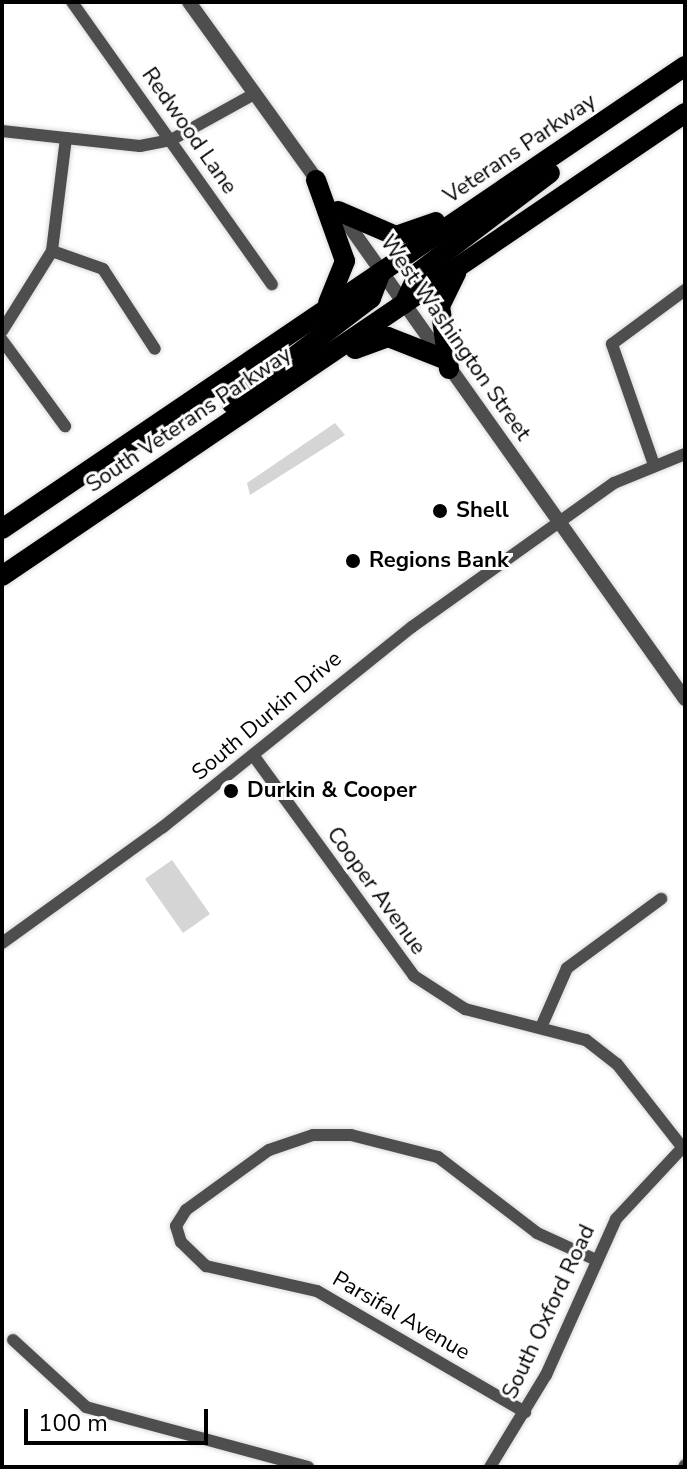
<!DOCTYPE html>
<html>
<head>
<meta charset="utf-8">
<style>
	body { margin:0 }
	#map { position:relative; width:687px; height:1469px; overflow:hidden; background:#fff; font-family:"Nunito Sans",sans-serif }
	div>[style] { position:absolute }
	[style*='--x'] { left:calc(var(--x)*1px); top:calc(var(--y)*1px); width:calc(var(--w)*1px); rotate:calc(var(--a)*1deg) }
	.green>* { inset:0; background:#d5d5d5 }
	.roads { filter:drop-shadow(0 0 2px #dbdbdb) drop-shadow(0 0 2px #dbdbdb) }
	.minor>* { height:12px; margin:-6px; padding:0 6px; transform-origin:6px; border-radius:6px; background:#4e4e4e }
	.tertiary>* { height:14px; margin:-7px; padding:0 7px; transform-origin:7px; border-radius:7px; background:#4e4e4e }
	.trunk>* { height:20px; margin:-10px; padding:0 10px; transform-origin:10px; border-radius:10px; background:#000 }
	.dots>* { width:22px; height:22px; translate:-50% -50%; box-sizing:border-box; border:4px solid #fff; border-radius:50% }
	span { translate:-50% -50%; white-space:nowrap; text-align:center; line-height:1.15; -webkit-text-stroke:6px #fff; paint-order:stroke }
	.street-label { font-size:22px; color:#000 }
	.poi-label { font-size:22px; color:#000; font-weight:700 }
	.left { translate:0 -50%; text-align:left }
	.frame { position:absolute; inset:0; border:4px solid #000; pointer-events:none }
	.scale { position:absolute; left:24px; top:1409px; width:184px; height:36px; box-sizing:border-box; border:4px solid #000; border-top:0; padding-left:10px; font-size:24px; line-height:28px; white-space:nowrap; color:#000; -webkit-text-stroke:6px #fff; paint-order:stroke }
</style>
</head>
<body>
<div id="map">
	<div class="green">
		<i style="clip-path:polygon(335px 423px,345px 435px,250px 495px,247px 483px)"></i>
		<i style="clip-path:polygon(172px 860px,210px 914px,183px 933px,145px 879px)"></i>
	</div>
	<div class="roads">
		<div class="minor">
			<i style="--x:72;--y:2;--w:346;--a:54.7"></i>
			<i style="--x:2;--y:131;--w:64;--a:6.2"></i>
			<i style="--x:66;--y:138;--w:114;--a:97.1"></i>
			<i style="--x:52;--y:251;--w:94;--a:122"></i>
			<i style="--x:66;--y:138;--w:74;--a:6.2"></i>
			<i style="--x:140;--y:146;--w:32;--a:-11"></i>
			<i style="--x:171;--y:140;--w:95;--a:-29"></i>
			<i style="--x:52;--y:251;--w:54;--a:19.4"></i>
			<i style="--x:103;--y:269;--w:95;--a:57"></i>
			<i style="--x:2;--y:340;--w:107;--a:53.8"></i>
			<i style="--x:653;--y:462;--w:125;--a:-109.2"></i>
			<i style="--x:612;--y:344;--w:91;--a:-36.5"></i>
			<i style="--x:253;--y:755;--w:273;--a:53.9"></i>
			<i style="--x:414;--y:976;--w:61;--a:32.9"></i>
			<i style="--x:465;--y:1009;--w:125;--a:14.4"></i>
			<i style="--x:586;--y:1040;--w:39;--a:38"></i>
			<i style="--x:617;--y:1064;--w:105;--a:51.9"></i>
			<i style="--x:2;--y:943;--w:198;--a:-35.8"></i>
			<i style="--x:163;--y:827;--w:319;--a:-38.8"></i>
			<i style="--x:412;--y:627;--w:248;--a:-35.5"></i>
			<i style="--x:614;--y:483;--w:77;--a:-22.2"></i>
			<i style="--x:542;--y:1025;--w:62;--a:-66.3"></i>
			<i style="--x:567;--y:968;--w:117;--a:-36.3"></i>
			<i style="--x:176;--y:1226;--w:19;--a:-58"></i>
			<i style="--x:186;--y:1210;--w:102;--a:-35.9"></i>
			<i style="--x:269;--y:1150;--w:46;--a:-18.8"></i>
			<i style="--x:313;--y:1135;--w:38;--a:0"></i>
			<i style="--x:351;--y:1135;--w:90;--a:14.2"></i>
			<i style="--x:438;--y:1157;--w:125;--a:37.5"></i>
			<i style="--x:537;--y:1233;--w:63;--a:24.5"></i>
			<i style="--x:176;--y:1226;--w:17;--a:73"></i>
			<i style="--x:181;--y:1242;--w:35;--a:44"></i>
			<i style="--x:206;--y:1266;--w:114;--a:12.7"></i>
			<i style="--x:317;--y:1291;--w:241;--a:30.2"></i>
			<i style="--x:13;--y:1340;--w:99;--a:42.5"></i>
			<i style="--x:86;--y:1407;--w:230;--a:15.1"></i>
			<i style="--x:490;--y:1467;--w:108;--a:-58.7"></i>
			<i style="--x:546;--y:1375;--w:171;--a:-65.8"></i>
			<i style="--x:616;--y:1219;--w:101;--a:-47"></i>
			<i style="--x:684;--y:1467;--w:2;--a:-63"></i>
		</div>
		<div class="tertiary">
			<i style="--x:189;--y:2;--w:226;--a:54.3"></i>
			<i style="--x:340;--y:213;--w:596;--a:54.63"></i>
		</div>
		<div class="trunk">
			<i style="--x:316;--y:180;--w:86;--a:70.3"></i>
			<i style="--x:345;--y:261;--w:45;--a:112"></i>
			<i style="--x:338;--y:211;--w:63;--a:23.3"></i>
			<i style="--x:396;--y:236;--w:42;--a:-19.3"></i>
			<i style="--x:404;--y:304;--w:35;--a:-65"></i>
			<i style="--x:419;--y:272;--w:164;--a:-37.1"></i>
			<i style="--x:355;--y:349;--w:35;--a:-20"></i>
			<i style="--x:388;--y:337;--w:58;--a:21.3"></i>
			<i style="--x:449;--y:369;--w:64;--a:-98.1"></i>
			<i style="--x:440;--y:306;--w:37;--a:-64"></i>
			<i style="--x:232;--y:404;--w:175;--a:-37.3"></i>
			<i style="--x:371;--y:298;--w:28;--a:-69"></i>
			<i style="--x:2;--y:529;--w:825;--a:-34.13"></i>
			<i style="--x:2;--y:576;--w:825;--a:-34.13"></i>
		</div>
	</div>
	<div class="dots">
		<i style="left:440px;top:511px;background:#000"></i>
		<i style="left:353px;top:561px;background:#000"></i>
		<i style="left:231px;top:791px;background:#000"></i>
	</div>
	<div class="street-label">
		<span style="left:189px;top:131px;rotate:55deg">Redwood Lane</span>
		<span style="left:520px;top:149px;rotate:-34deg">Veterans Parkway</span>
		<span style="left:455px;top:338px;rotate:55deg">West Washington Street</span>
		<span style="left:189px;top:420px;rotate:-34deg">South Veterans Parkway</span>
		<span style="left:267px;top:716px;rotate:-40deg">South Durkin Drive</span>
		<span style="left:376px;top:891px;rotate:54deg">Cooper Avenue</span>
		<span style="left:549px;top:1312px;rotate:-65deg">South Oxford Road</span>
		<span style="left:401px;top:1316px;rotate:30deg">Parsifal Avenue</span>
	</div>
	<div class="poi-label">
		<span class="left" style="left:456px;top:511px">Shell</span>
		<span class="left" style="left:369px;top:561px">Regions Bank</span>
		<span class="left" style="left:247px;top:791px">Durkin &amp; Cooper</span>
	</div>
	<div class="frame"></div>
	<div class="scale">100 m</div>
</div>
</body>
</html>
